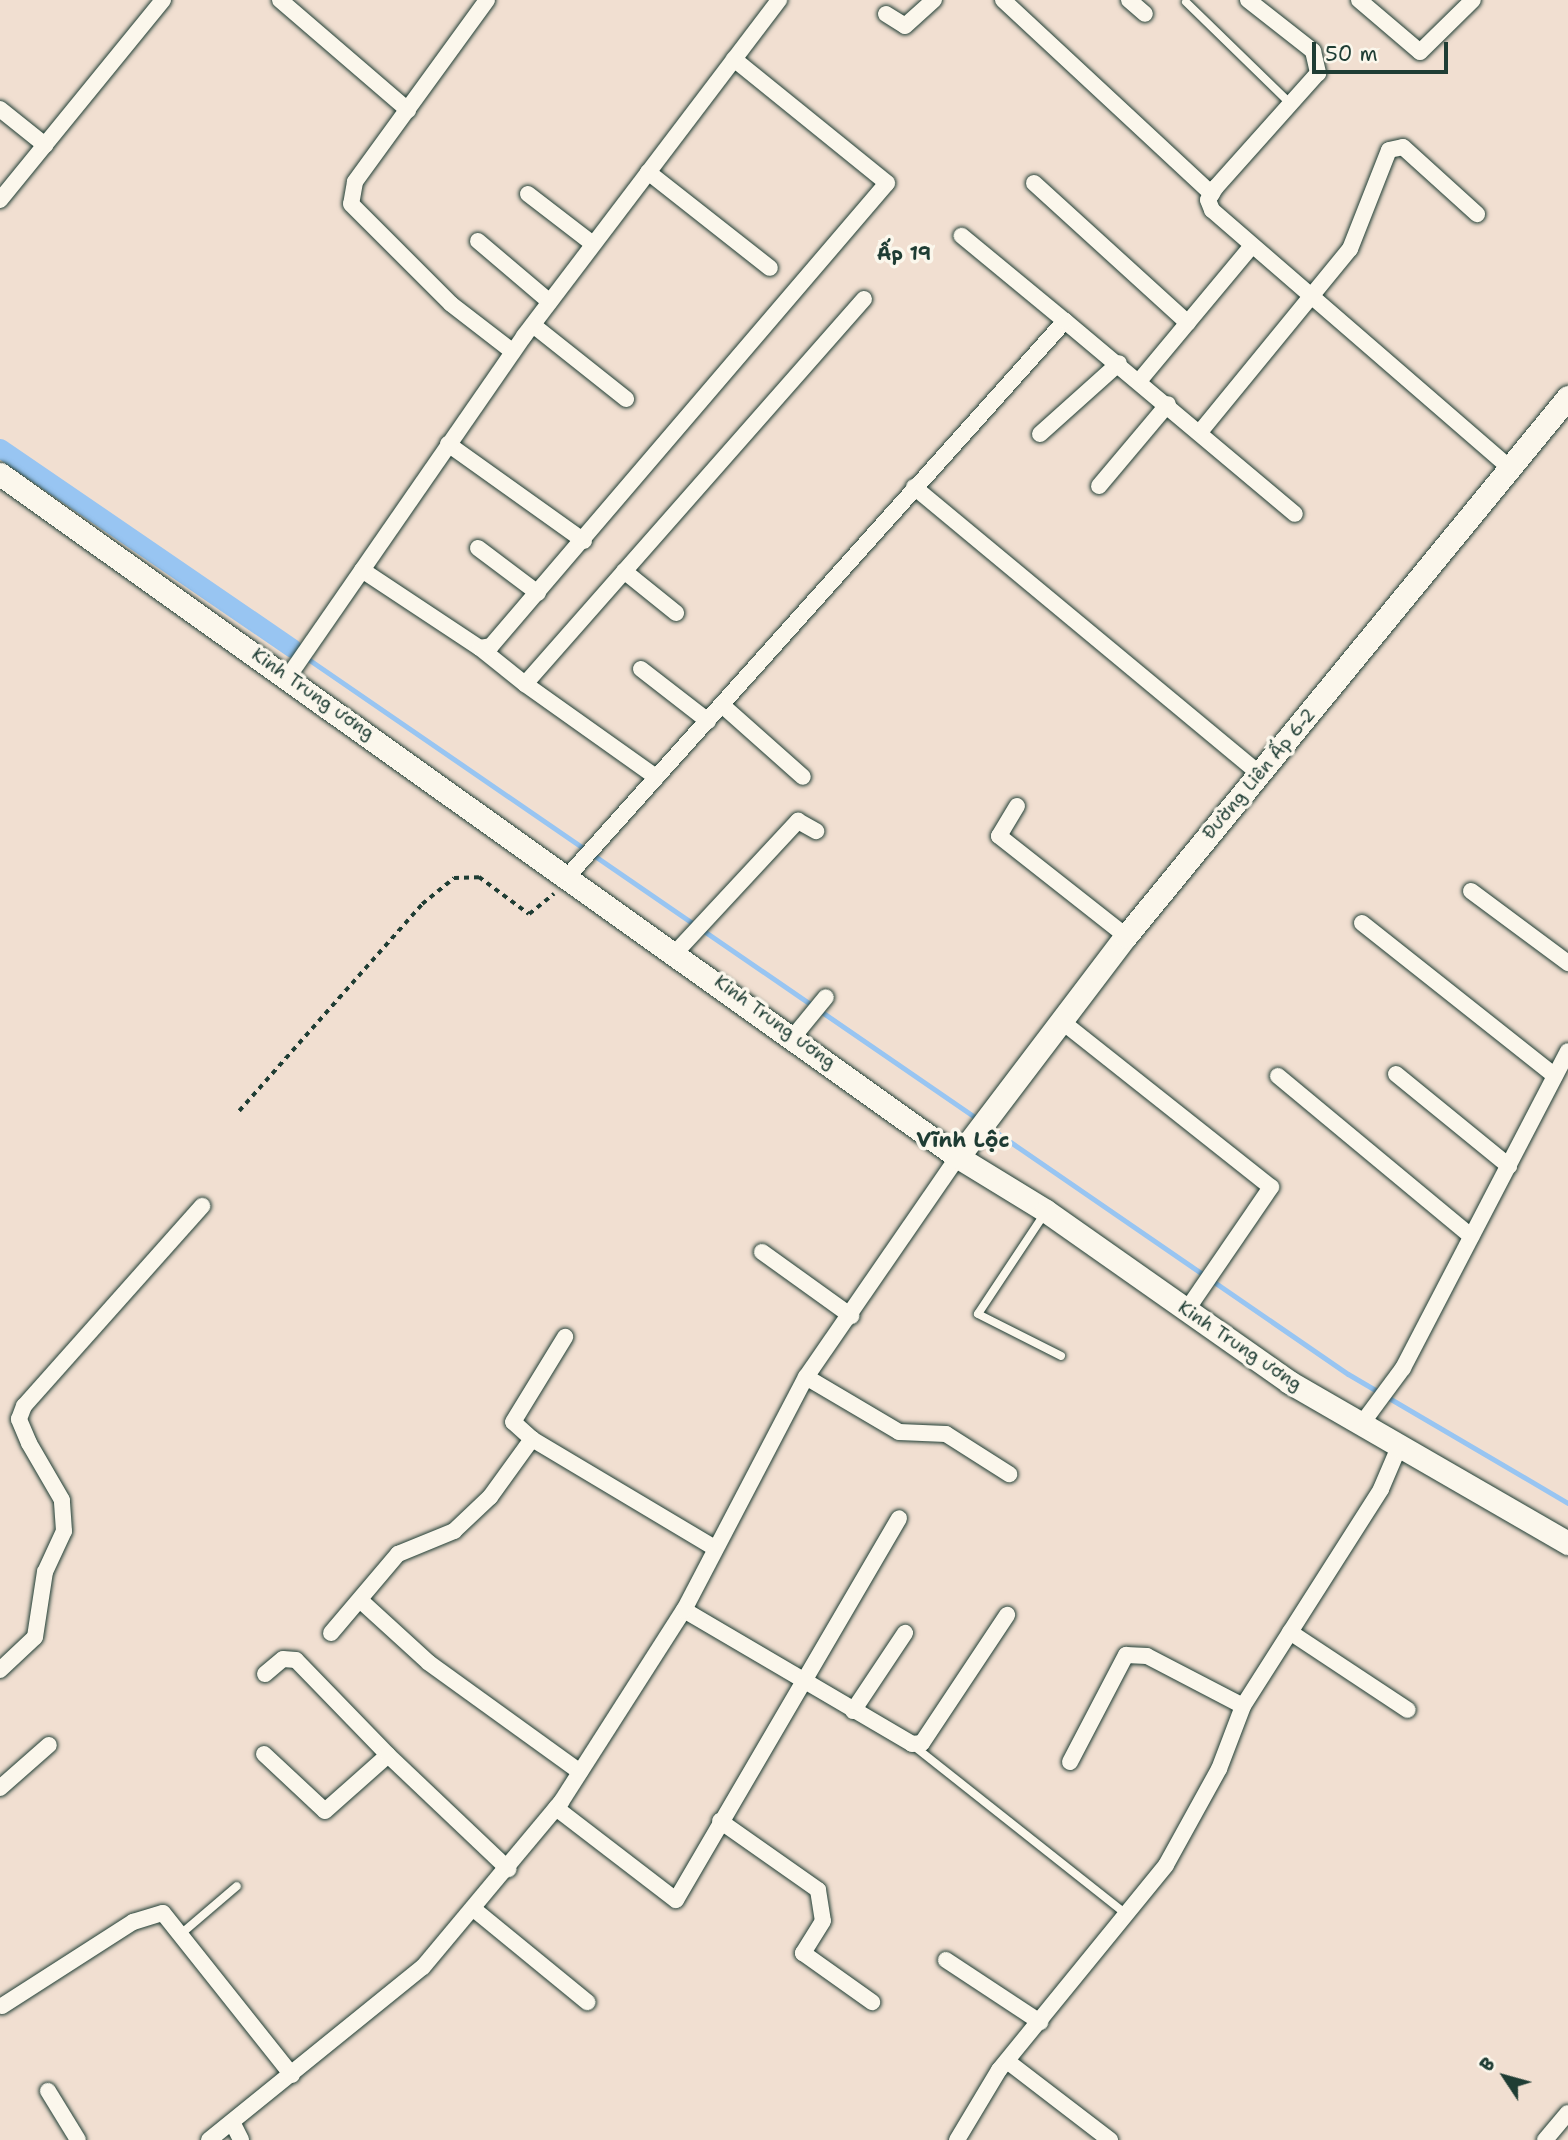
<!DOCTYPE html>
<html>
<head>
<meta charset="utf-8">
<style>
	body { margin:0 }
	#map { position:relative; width:1568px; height:2140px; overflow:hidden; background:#f1dfd1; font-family:"Shantell Sans",sans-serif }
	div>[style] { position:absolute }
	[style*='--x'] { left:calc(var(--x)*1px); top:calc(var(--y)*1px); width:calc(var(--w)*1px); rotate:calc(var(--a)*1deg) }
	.stream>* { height:5px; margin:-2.5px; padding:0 2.5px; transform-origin:2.5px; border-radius:2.5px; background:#98c5f2 }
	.canal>* { height:19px; margin:-9.5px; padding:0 9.5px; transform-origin:9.5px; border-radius:9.5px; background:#98c5f2 }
	.path>* { height:3.5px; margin-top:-1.75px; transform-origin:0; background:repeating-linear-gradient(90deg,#1f3d34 0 5px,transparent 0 10px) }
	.roads { filter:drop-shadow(0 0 2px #1f3d34) drop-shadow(0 0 2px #1f3d34) }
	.lane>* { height:8px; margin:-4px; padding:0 4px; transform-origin:4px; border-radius:4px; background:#fbf7ec }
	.street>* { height:16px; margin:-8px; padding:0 8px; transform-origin:8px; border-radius:8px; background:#fbf7ec }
	.secondary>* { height:23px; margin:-11.5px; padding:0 11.5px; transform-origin:11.5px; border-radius:11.5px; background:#fbf7ec }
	span { translate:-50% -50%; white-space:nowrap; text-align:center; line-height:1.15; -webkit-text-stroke:7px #fbf7ec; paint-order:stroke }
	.street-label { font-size:18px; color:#1f3d34 }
	.neighbourhood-label { font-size:19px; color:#1f3d34; font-weight:700 }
	.quarter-label { font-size:21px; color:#1f3d34; font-weight:700 }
	.north { position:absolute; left:1470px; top:2042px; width:70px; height:70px; -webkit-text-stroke:5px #fbf7ec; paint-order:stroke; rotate:306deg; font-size:19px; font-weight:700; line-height:28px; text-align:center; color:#1f3d34 }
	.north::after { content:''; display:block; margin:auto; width:24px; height:32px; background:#1f3d34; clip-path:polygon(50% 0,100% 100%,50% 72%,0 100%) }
	.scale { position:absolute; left:1312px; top:42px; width:136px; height:32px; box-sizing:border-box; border:4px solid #1f3d34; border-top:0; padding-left:9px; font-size:21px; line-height:24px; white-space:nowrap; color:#1f3d34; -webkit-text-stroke:5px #fbf7ec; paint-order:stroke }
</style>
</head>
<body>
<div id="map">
	<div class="stream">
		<i style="--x:292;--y:648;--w:834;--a:34.49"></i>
		<i style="--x:990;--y:1128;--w:434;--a:34.5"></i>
		<i style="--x:1348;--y:1374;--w:255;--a:30.4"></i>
	</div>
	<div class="canal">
		<i style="--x:0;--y:448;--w:354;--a:34.4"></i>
	</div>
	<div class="path">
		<i style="--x:239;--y:1111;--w:276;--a:-48.5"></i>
		<i style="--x:422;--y:904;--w:41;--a:-39.1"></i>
		<i style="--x:454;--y:878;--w:25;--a:-2"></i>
		<i style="--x:479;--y:877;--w:62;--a:36.5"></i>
		<i style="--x:529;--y:914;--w:32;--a:-39"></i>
	</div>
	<div class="roads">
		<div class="lane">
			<i style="--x:1186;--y:2;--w:146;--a:44.2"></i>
			<i style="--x:1045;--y:1213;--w:121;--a:123.6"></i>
			<i style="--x:978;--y:1314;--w:93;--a:26.8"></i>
			<i style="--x:914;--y:1746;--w:270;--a:38.4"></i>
			<i style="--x:182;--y:1933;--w:72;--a:-40.5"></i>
		</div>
		<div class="street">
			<i style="--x:280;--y:0;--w:169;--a:40.7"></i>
			<i style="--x:487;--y:0;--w:225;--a:126"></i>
			<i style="--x:355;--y:182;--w:22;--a:100"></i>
			<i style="--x:351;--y:204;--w:141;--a:45"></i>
			<i style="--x:451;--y:304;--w:78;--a:37.7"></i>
			<i style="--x:1003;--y:0;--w:285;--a:42.9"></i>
			<i style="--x:1129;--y:0;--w:21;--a:41"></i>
			<i style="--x:1248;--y:0;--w:83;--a:38.1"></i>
			<i style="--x:1313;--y:51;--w:23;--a:77"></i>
			<i style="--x:1318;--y:73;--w:153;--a:131.8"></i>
			<i style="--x:1216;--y:187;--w:15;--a:122"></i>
			<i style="--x:1208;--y:200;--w:11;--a:68"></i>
			<i style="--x:1212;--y:210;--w:393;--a:40.9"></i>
			<i style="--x:1359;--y:0;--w:80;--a:40.4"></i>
			<i style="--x:1420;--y:52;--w:74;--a:-44.5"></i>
			<i style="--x:886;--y:14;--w:22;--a:32"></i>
			<i style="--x:905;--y:26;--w:39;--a:-42"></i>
			<i style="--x:0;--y:109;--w:58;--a:38.7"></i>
			<i style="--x:648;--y:172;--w:155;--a:38.2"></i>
			<i style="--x:1034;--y:183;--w:208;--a:42.3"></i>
			<i style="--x:528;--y:194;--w:82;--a:37.6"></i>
			<i style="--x:0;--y:200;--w:258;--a:-50.8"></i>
			<i style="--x:478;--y:241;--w:94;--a:40.3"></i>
			<i style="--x:1065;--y:321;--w:300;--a:40"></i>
			<i style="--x:533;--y:325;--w:119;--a:38.5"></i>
			<i style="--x:1140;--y:380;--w:173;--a:-50.2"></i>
			<i style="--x:1200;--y:432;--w:237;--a:-50.7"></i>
			<i style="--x:1350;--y:249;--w:106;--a:-68.5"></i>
			<i style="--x:1389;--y:150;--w:14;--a:-12"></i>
			<i style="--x:1403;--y:147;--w:100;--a:42.2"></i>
			<i style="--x:1040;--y:434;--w:106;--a:-41.9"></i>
			<i style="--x:448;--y:444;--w:167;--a:35.5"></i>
			<i style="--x:1099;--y:486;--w:107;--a:-49.9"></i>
			<i style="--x:914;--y:487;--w:448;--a:39.7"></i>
			<i style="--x:478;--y:548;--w:75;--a:36.9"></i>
			<i style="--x:362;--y:570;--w:141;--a:33.5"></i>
			<i style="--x:480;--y:648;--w:11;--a:-10"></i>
			<i style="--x:491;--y:646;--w:609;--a:-49.46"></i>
			<i style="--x:887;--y:183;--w:197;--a:-141"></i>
			<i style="--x:624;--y:571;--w:67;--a:38.9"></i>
			<i style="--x:480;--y:648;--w:58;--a:38.7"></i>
			<i style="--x:525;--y:684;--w:513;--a:-48.64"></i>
			<i style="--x:641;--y:669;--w:85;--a:37.8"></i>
			<i style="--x:288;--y:677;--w:415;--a:-55.3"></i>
			<i style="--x:524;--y:336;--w:422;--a:-52.8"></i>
			<i style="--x:525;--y:684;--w:161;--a:35.4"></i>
			<i style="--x:722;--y:705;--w:108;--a:41.6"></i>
			<i style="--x:1017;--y:806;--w:35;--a:121"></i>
			<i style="--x:999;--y:836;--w:162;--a:38.2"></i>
			<i style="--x:568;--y:876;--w:745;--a:-48.16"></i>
			<i style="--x:1065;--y:321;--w:134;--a:-140.5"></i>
			<i style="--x:1471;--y:891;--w:121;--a:36.6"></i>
			<i style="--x:1362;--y:923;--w:246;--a:38.4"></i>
			<i style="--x:677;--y:951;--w:178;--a:-47.1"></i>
			<i style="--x:798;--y:821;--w:21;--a:29"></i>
			<i style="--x:1060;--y:1020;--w:269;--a:38.4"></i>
			<i style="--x:1271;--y:1187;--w:150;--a:124.4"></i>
			<i style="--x:794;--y:1036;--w:50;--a:-50.6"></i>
			<i style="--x:1396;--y:1074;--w:146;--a:39.2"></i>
			<i style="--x:1278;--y:1076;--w:251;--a:39.7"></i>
			<i style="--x:762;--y:1252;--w:110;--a:35.7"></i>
			<i style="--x:806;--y:1377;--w:108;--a:30.6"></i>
			<i style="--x:899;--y:1432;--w:47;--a:2.4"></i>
			<i style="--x:946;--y:1434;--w:75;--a:32.4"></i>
			<i style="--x:1363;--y:1422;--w:67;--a:-53.5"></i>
			<i style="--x:1403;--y:1368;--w:357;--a:-62.5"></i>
			<i style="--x:532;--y:1439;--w:25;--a:-138"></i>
			<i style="--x:513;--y:1422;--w:100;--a:-58.5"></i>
			<i style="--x:360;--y:1600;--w:93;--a:42.4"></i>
			<i style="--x:429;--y:1663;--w:186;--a:35.8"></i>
			<i style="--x:684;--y:1610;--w:264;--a:30.4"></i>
			<i style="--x:912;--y:1744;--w:10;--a:-6"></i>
			<i style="--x:922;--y:1743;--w:154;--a:-56.4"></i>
			<i style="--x:1290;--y:1632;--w:141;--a:33.5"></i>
			<i style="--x:331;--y:1633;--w:104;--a:-49.7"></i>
			<i style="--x:398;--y:1554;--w:61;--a:-22.3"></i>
			<i style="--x:454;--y:1531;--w:50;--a:-43.4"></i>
			<i style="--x:490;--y:1497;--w:72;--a:-54.1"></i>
			<i style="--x:532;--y:1439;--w:213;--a:30.8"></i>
			<i style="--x:0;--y:1670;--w:48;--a:-43.3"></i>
			<i style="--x:35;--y:1637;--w:66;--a:-81.3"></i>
			<i style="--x:45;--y:1572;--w:45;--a:-65.1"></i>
			<i style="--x:64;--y:1531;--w:31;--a:-94"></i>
			<i style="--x:62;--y:1500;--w:66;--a:-120.1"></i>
			<i style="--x:29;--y:1443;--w:26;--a:-113"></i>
			<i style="--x:19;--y:1419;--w:14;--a:-69"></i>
			<i style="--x:24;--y:1406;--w:268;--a:-48.3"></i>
			<i style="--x:265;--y:1674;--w:23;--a:-40"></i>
			<i style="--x:283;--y:1659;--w:13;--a:4"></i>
			<i style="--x:296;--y:1660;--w:132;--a:45.9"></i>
			<i style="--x:853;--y:1711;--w:94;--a:-56.3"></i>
			<i style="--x:264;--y:1754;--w:83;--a:43.1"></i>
			<i style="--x:325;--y:1811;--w:84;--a:-41.6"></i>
			<i style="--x:388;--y:1755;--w:166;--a:43.5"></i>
			<i style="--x:1070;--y:1762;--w:121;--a:-62.4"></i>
			<i style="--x:1126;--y:1655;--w:21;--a:3"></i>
			<i style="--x:1147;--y:1656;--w:108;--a:27.5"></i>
			<i style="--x:0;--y:1788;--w:65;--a:-41.3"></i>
			<i style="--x:556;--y:1808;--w:151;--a:37.5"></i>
			<i style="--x:676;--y:1900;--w:442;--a:-59.7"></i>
			<i style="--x:720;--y:1821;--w:120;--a:35.1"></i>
			<i style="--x:818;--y:1890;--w:31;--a:81"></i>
			<i style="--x:823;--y:1921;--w:38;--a:122"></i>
			<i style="--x:803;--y:1953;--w:85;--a:35.4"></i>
			<i style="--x:476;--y:1911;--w:144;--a:39.3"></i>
			<i style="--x:946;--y:1960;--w:113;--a:33.4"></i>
			<i style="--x:2;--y:2006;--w:156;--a:-32.7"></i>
			<i style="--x:133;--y:1922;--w:31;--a:-17"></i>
			<i style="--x:163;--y:1913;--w:207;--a:51.5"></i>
			<i style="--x:1007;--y:2061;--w:130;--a:37.5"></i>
			<i style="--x:48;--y:2091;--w:57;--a:58.5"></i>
			<i style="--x:232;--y:2122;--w:20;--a:63"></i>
			<i style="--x:209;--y:2140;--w:275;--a:-39"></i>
			<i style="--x:423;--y:1967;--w:215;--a:-50.1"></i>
			<i style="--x:561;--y:1802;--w:228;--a:-57.4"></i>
			<i style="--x:684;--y:1610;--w:263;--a:-62.4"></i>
			<i style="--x:806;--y:1377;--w:267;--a:-55.4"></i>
			<i style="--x:957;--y:2140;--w:82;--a:-59"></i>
			<i style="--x:999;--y:2070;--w:264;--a:-50.8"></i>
			<i style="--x:1166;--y:1865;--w:110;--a:-61.1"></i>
			<i style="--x:1219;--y:1769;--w:67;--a:-69.1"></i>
			<i style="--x:1243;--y:1706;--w:257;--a:-57.5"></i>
			<i style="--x:1381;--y:1489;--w:46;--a:-66.8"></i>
			<i style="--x:1545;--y:2140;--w:35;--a:-50"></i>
		</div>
		<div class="secondary">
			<i style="--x:0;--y:474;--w:1177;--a:35.49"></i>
			<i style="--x:958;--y:1157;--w:103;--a:31.5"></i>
			<i style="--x:1046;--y:1211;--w:297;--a:35.1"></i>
			<i style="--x:1289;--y:1382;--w:322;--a:30"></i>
			<i style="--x:958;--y:1157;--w:278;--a:-52.8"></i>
			<i style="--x:1126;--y:936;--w:697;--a:-50.65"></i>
		</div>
	</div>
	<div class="street-label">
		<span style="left:313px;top:694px;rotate:35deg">Kinh Trung ương</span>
		<span style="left:1259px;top:774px;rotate:-50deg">Đường Liên Ấp 6-2</span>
		<span style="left:775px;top:1022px;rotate:36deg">Kinh Trung ương</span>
		<span style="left:1240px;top:1346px;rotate:34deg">Kinh Trung ương</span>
	</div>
	<div class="neighbourhood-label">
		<span style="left:904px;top:254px">Ấp 19</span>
	</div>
	<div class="quarter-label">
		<span style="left:963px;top:1140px">Vĩnh Lộc</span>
	</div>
	<div class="north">B</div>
	<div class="scale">50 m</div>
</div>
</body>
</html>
